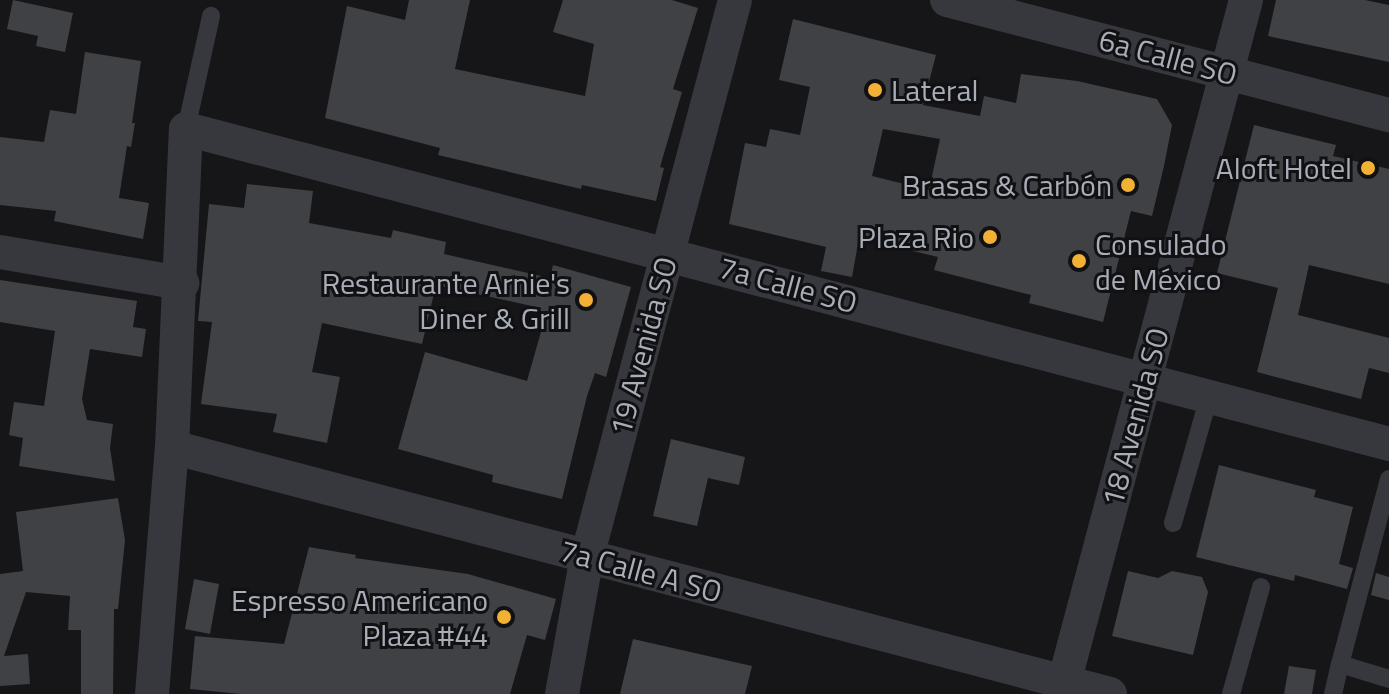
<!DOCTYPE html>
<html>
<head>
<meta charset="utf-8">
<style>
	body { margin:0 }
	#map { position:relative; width:1389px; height:694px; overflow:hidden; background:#161618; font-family:"Titillium Web",sans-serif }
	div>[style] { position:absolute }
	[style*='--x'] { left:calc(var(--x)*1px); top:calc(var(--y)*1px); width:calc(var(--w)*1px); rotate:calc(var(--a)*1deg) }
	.building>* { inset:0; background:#404145 }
	.service>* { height:18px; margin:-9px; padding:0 9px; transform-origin:9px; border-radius:9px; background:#37383d }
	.minor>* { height:34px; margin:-17px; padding:0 17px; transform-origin:17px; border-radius:17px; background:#37383d }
	.dots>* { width:22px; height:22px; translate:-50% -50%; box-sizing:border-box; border:4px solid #111113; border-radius:50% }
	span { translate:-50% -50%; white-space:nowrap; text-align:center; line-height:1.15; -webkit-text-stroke:6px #111113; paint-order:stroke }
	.street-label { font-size:30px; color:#a8adb8 }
	.poi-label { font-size:30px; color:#a8adb8 }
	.left { translate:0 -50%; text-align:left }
	.right { translate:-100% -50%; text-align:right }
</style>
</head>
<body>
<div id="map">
	<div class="building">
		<i style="clip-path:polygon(13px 0,73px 13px,65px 52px,36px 46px,38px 36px,7px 29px)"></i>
		<i style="clip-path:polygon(409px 0,470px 0,455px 69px,585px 96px,594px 44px,553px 32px,563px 0,672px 0,698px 8px,673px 89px,682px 92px,660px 167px,664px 168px,656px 201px,582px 185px,581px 189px,438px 155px,440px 148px,325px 118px,347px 6px,405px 20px)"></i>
		<i style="clip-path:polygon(1276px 0,1365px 0,1389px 5px,1389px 62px,1268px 36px)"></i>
		<i style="clip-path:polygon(evenodd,793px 19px,936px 55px,923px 105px,980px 116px,984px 96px,1016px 103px,1021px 74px,1077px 81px,1157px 99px,1172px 125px,1164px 166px,1152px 216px,1131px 211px,1103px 322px,1029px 303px,1031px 295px,934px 270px,938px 257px,859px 238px,852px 277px,821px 271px,826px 247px,729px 224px,745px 143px,766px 147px,770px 129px,800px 135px,810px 87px,779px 80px,793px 19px,883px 129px,940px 139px,929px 190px,872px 176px,883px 129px)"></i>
		<i style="clip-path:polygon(85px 52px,141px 61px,132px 123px,135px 123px,131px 147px,127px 146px,119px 198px,149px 203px,143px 239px,54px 221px,56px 211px,0 205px,0 137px,44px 142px,50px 110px,76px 114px)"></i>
		<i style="clip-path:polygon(1254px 125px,1336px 145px,1333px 156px,1389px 169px,1389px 284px,1309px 265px,1298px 315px,1389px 338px,1389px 373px,1369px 368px,1361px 399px,1257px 372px,1278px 288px,1217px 273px)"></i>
		<i style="clip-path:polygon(247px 184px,313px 191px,309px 223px,391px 238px,393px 230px,446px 242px,444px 254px,550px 278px,553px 265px,631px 287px,606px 377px,595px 373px,587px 396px,562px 499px,492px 482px,493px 475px,398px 449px,425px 352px,527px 381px,546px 314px,540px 313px,541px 308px,436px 285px,422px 344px,322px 323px,312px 372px,340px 377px,327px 443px,273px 432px,277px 414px,201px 404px,212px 322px,198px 321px,209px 204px,244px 208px)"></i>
		<i style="clip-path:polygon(0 280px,137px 301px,133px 327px,146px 329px,142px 357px,90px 349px,82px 399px,87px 420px,113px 424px,110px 448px,115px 481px,19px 466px,23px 438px,9px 435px,14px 402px,44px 406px,55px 331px,0 322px)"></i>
		<i style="clip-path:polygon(671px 439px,745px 457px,739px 485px,708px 478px,697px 526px,653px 516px)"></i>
		<i style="clip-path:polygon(1219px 465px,1316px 490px,1314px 497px,1353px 507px,1339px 564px,1353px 568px,1347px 589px,1295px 575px,1294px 581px,1196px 557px)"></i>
		<i style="clip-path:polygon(118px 498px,125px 540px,118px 609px,114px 609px,113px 694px,81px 694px,81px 630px,68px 630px,70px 596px,26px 592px,4px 656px,28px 654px,30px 684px,0 686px,0 574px,23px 571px,16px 512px)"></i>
		<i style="clip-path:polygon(309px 547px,356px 555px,355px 558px,468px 574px,556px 599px,545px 640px,527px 635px,510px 694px,241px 694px,190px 689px,195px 636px,284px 644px)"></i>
		<i style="clip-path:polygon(1128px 571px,1158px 578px,1172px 571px,1202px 577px,1208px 592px,1193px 655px,1112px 636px)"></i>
		<i style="clip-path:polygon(1376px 573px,1389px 577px,1389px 600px,1371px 595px)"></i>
		<i style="clip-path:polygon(194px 579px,219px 584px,210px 634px,185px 629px)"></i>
		<i style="clip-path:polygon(633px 639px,752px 666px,745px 694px,620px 694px)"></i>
		<i style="clip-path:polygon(1289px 666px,1316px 670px,1312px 694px,1284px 694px)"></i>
	</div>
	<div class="service">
		<i style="--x:186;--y:129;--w:116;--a:-77.5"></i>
		<i style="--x:1389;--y:479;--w:191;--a:104.8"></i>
		<i style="--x:1340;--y:664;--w:51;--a:17"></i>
		<i style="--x:1173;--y:523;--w:131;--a:-74.1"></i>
		<i style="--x:1231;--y:694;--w:111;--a:-74.3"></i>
		<i style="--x:1333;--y:694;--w:31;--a:-77"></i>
	</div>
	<div class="minor">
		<i style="--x:947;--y:0;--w:457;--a:14.6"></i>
		<i style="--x:0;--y:252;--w:185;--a:9.7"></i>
		<i style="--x:172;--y:447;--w:970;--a:14.75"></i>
		<i style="--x:152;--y:694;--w:248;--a:-85.4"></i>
		<i style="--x:172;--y:447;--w:318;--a:-87.5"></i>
		<i style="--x:186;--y:129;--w:1244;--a:14.67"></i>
		<i style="--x:562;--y:694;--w:139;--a:-79.7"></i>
		<i style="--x:587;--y:557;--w:576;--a:-75.12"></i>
		<i style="--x:1061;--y:694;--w:718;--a:-75.07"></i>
	</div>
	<div class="dots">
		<i style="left:875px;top:90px;background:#f2b134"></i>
		<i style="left:1368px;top:168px;background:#f2b134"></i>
		<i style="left:1128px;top:185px;background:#f2b134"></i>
		<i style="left:990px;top:237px;background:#f2b134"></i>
		<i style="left:1079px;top:261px;background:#f2b134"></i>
		<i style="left:586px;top:300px;background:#f2b134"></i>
		<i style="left:504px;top:617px;background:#f2b134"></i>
	</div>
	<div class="street-label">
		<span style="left:1168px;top:57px;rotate:15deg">6a Calle SO</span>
		<span style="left:788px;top:285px;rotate:15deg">7a Calle SO</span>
		<span style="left:643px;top:346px;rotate:-75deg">19 Avenida SO</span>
		<span style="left:1135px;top:417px;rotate:-75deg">18 Avenida SO</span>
		<span style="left:641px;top:571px;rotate:15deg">7a Calle A SO</span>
	</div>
	<div class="poi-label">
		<span class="left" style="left:891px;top:90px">Lateral</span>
		<span class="right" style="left:1352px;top:168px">Aloft Hotel</span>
		<span class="right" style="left:1112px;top:185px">Brasas &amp; Carbón</span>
		<span class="right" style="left:974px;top:237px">Plaza Rio</span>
		<span class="left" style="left:1095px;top:261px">Consulado<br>de México</span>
		<span class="right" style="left:570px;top:300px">Restaurante Arnie's<br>Diner &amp; Grill</span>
		<span class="right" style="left:488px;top:617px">Espresso Americano<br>Plaza #44</span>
	</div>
</div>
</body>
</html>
